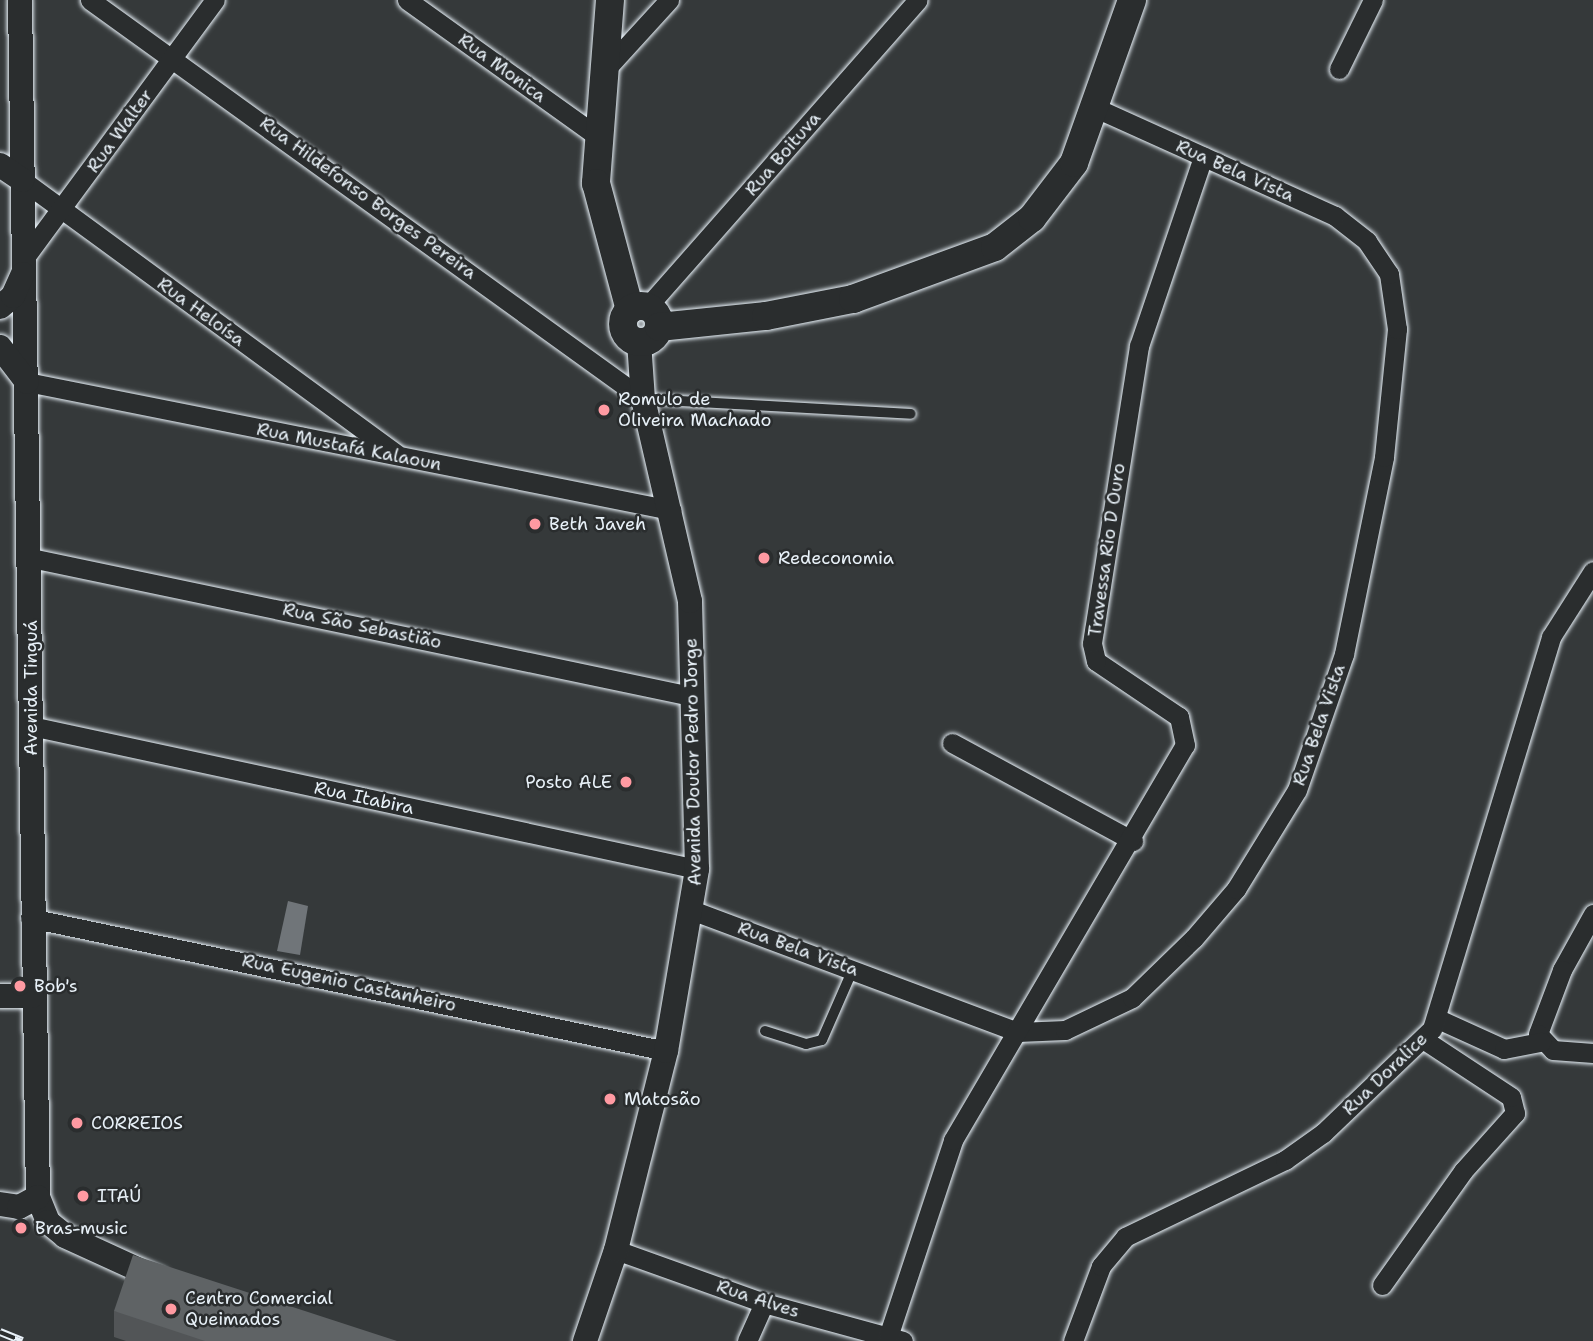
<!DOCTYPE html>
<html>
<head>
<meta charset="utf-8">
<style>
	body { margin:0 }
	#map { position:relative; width:1593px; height:1341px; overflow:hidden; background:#35393a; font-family:"Shantell Sans",sans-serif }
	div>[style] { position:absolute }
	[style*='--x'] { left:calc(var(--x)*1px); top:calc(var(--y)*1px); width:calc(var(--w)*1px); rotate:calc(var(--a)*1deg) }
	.water>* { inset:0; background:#707579 }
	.roads { filter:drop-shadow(0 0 2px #e8f1f8) drop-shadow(0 0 2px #e8f1f8) }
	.service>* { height:10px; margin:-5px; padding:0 5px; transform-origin:5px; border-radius:5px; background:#2a2d2e }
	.minor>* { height:19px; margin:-9.5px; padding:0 9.5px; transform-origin:9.5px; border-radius:9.5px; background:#2a2d2e }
	.tertiary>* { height:24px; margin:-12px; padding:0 12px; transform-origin:12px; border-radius:12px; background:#2a2d2e }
	.secondary>* { height:28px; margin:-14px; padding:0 14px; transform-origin:14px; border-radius:14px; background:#2a2d2e }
	.secondary>.ring { margin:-14px; padding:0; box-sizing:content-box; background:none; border:28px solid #2a2d2e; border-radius:50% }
	.rail>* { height:8px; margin-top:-4px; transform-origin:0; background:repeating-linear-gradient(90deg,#2a2d2e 0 16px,#e8f1f8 0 32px); box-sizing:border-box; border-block:2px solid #e8f1f8 }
	.wall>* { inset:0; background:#525557 }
	.building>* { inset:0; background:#5f6365 }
	.dots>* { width:19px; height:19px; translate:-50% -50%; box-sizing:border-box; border:4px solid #2a2d2e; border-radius:50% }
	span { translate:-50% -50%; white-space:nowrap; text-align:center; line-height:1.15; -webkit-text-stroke:5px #2a2d2e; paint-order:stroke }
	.street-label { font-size:18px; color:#e8f1f8 }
	.poi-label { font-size:18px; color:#e8f1f8 }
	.left { translate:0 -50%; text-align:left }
	.right { translate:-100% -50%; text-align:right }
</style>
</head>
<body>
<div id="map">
	<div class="water">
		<i style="clip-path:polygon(288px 901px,308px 906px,300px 955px,277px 951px)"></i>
	</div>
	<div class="roads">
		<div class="service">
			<i style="--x:645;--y:399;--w:266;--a:3.2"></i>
			<i style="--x:765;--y:1031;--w:43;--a:17.6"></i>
			<i style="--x:806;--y:1044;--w:16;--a:-14"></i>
			<i style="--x:822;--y:1040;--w:77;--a:-66.4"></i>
		</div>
		<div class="minor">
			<i style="--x:90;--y:0;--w:682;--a:35.81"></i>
			<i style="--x:407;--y:0;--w:234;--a:35.6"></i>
			<i style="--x:1339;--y:69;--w:77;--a:-63.8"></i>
			<i style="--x:605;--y:70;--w:95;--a:-47.6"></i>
			<i style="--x:22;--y:180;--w:464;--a:36.2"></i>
			<i style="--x:23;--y:260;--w:323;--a:-53.6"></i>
			<i style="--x:647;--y:307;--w:409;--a:-48.6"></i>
			<i style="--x:27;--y:382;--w:657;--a:11.24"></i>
			<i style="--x:31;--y:558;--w:674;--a:11.81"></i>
			<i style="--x:31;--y:726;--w:681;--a:12.12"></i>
			<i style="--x:952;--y:743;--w:206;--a:28.4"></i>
			<i style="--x:694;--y:911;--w:346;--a:20.5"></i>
			<i style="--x:1018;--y:1032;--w:47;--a:-2.4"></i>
			<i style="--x:1065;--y:1030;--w:74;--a:-25.5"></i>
			<i style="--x:1132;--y:998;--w:86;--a:-44.1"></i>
			<i style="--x:1194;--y:938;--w:65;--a:-49.4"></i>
			<i style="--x:1236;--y:889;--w:116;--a:-58.4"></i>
			<i style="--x:1297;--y:790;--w:144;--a:-70.9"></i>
			<i style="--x:1344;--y:654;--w:201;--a:-78.5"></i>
			<i style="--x:1384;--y:457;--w:129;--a:-84.2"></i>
			<i style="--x:1397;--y:329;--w:56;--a:-98.3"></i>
			<i style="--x:1389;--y:274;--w:40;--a:-124"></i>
			<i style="--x:1367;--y:241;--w:41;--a:-142"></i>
			<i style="--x:1335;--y:216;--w:262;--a:-155.7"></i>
			<i style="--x:1593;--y:914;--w:64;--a:119"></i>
			<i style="--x:1562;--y:970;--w:68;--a:110.6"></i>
			<i style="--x:1538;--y:1034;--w:22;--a:47"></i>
			<i style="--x:1553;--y:1050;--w:40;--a:4.3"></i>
			<i style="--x:30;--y:918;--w:650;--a:11.81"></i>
			<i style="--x:1438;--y:1019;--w:72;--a:24.4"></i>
			<i style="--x:1504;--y:1049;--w:38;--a:-11"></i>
			<i style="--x:616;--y:1250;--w:157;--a:19.7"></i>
			<i style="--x:764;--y:1303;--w:144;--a:15.3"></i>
			<i style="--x:1382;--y:1285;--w:140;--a:-54.6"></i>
			<i style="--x:1463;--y:1171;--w:78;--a:-48.1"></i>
			<i style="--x:1515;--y:1113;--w:16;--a:-104"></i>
			<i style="--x:1511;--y:1097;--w:105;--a:-146.6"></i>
			<i style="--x:888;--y:1337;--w:207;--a:-71.7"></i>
			<i style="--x:953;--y:1140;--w:458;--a:-59.6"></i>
			<i style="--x:1185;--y:745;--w:29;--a:-102"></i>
			<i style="--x:1179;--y:717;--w:100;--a:-146"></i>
			<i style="--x:1096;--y:661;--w:18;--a:-103"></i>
			<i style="--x:1092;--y:643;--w:301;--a:-81"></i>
			<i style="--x:1139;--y:346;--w:200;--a:-71.3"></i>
			<i style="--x:747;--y:1341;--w:42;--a:-65.9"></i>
			<i style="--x:1073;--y:1341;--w:80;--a:-69.5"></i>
			<i style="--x:1101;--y:1266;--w:38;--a:-50"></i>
			<i style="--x:1125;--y:1237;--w:178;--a:-25.7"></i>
			<i style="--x:1285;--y:1160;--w:47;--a:-35.4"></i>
			<i style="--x:1323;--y:1133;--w:151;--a:-43.7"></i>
			<i style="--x:1432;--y:1029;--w:410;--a:-73.1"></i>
			<i style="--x:1551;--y:637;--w:78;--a:-57.5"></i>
		</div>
		<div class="tertiary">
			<i style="--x:20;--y:0;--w:1197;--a:89.14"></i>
			<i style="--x:38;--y:1197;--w:27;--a:68"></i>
			<i style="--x:48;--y:1222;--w:22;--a:39"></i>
			<i style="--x:65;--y:1236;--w:103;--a:24.6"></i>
			<i style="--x:0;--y:165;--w:27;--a:34"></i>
			<i style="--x:0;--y:307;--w:17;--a:-40"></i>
			<i style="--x:13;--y:296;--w:24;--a:-66"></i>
			<i style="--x:0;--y:347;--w:44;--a:52.4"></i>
			<i style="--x:0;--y:996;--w:32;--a:0"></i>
			<i style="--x:0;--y:1204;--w:19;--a:9"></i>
			<i style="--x:19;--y:1207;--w:21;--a:-28"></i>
			<i style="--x:585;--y:1341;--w:96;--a:-71.2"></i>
			<i style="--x:616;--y:1250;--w:205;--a:-75.9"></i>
			<i style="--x:666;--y:1051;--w:185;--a:-80.3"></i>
			<i style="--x:697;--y:869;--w:268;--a:-91.5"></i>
			<i style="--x:690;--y:601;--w:207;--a:-103.1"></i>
			<i style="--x:643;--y:399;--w:57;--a:-94"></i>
		</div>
		<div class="secondary">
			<i style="--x:610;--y:0;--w:184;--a:94.4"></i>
			<i style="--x:596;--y:183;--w:131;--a:75"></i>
			<i class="ring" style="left:623px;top:306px;width:8px;height:8px"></i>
			<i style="--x:659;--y:327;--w:108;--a:-5.9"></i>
			<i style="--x:766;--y:316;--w:89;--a:-11.1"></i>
			<i style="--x:853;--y:299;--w:151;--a:-20.1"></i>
			<i style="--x:995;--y:247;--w:47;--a:-38.1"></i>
			<i style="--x:1032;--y:218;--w:69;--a:-52.6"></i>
			<i style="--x:1074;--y:163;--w:173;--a:-70.4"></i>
		</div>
	</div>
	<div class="rail">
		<i style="--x:0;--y:1332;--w:24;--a:22"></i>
	</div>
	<div class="wall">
		<i style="clip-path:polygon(114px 1311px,397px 1341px,126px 1341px,114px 1337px)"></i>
	</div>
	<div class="building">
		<i style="clip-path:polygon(133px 1255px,397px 1341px,205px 1341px,114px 1311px)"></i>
	</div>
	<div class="dots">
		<i style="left:604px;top:410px;background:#ff9aa2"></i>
		<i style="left:535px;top:524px;background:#ff9aa2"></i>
		<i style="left:764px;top:558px;background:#ff9aa2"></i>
		<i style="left:626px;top:782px;background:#ff9aa2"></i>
		<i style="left:20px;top:986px;background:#ff9aa2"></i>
		<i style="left:610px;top:1099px;background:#ff9aa2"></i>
		<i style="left:77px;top:1123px;background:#ff9aa2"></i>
		<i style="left:83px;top:1196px;background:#ff9aa2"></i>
		<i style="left:21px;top:1228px;background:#ff9aa2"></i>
		<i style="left:171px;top:1309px;background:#ff9aa2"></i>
	</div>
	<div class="street-label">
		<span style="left:502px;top:68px;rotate:36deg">Rua Monica</span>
		<span style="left:120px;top:131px;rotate:-54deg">Rua Walter</span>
		<span style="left:783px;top:154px;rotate:-49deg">Rua Boituva</span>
		<span style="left:1235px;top:171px;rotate:24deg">Rua Bela Vista</span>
		<span style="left:368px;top:198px;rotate:36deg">Rua Hildefonso Borges Pereira</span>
		<span style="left:201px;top:312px;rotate:36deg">Rua Heloísa</span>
		<span style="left:349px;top:447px;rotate:11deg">Rua Mustafá Kalaoun</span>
		<span style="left:1107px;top:550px;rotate:-82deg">Travessa Rio D Ouro</span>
		<span style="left:362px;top:626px;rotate:12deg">Rua São Sebastião</span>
		<span style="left:31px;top:688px;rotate:-90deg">Avenida Tinguá</span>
		<span style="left:1319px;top:725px;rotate:-71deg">Rua Bela Vista</span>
		<span style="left:693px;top:762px;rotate:-91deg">Avenida Doutor Pedro Jorge</span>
		<span style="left:364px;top:798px;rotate:12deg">Rua Itabira</span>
		<span style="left:798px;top:949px;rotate:20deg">Rua Bela Vista</span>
		<span style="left:349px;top:983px;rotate:12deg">Rua Eugenio Castanheiro</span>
		<span style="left:1385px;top:1074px;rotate:-44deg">Rua Doralice</span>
		<span style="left:758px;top:1299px;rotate:18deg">Rua Alves</span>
	</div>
	<div class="poi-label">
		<span class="left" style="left:618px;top:410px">Romulo de<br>Oliveira Machado</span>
		<span class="left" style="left:549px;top:524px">Beth Javeh</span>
		<span class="left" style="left:778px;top:558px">Redeconomia</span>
		<span class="right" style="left:612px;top:782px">Posto ALE</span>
		<span class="left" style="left:34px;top:986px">Bob's</span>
		<span class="left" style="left:624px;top:1099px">Matosão</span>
		<span class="left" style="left:91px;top:1123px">CORREIOS</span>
		<span class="left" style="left:97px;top:1196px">ITAÚ</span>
		<span class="left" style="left:35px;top:1228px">Bras-music</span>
		<span class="left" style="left:185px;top:1309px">Centro Comercial<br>Queimados</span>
	</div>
</div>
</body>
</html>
